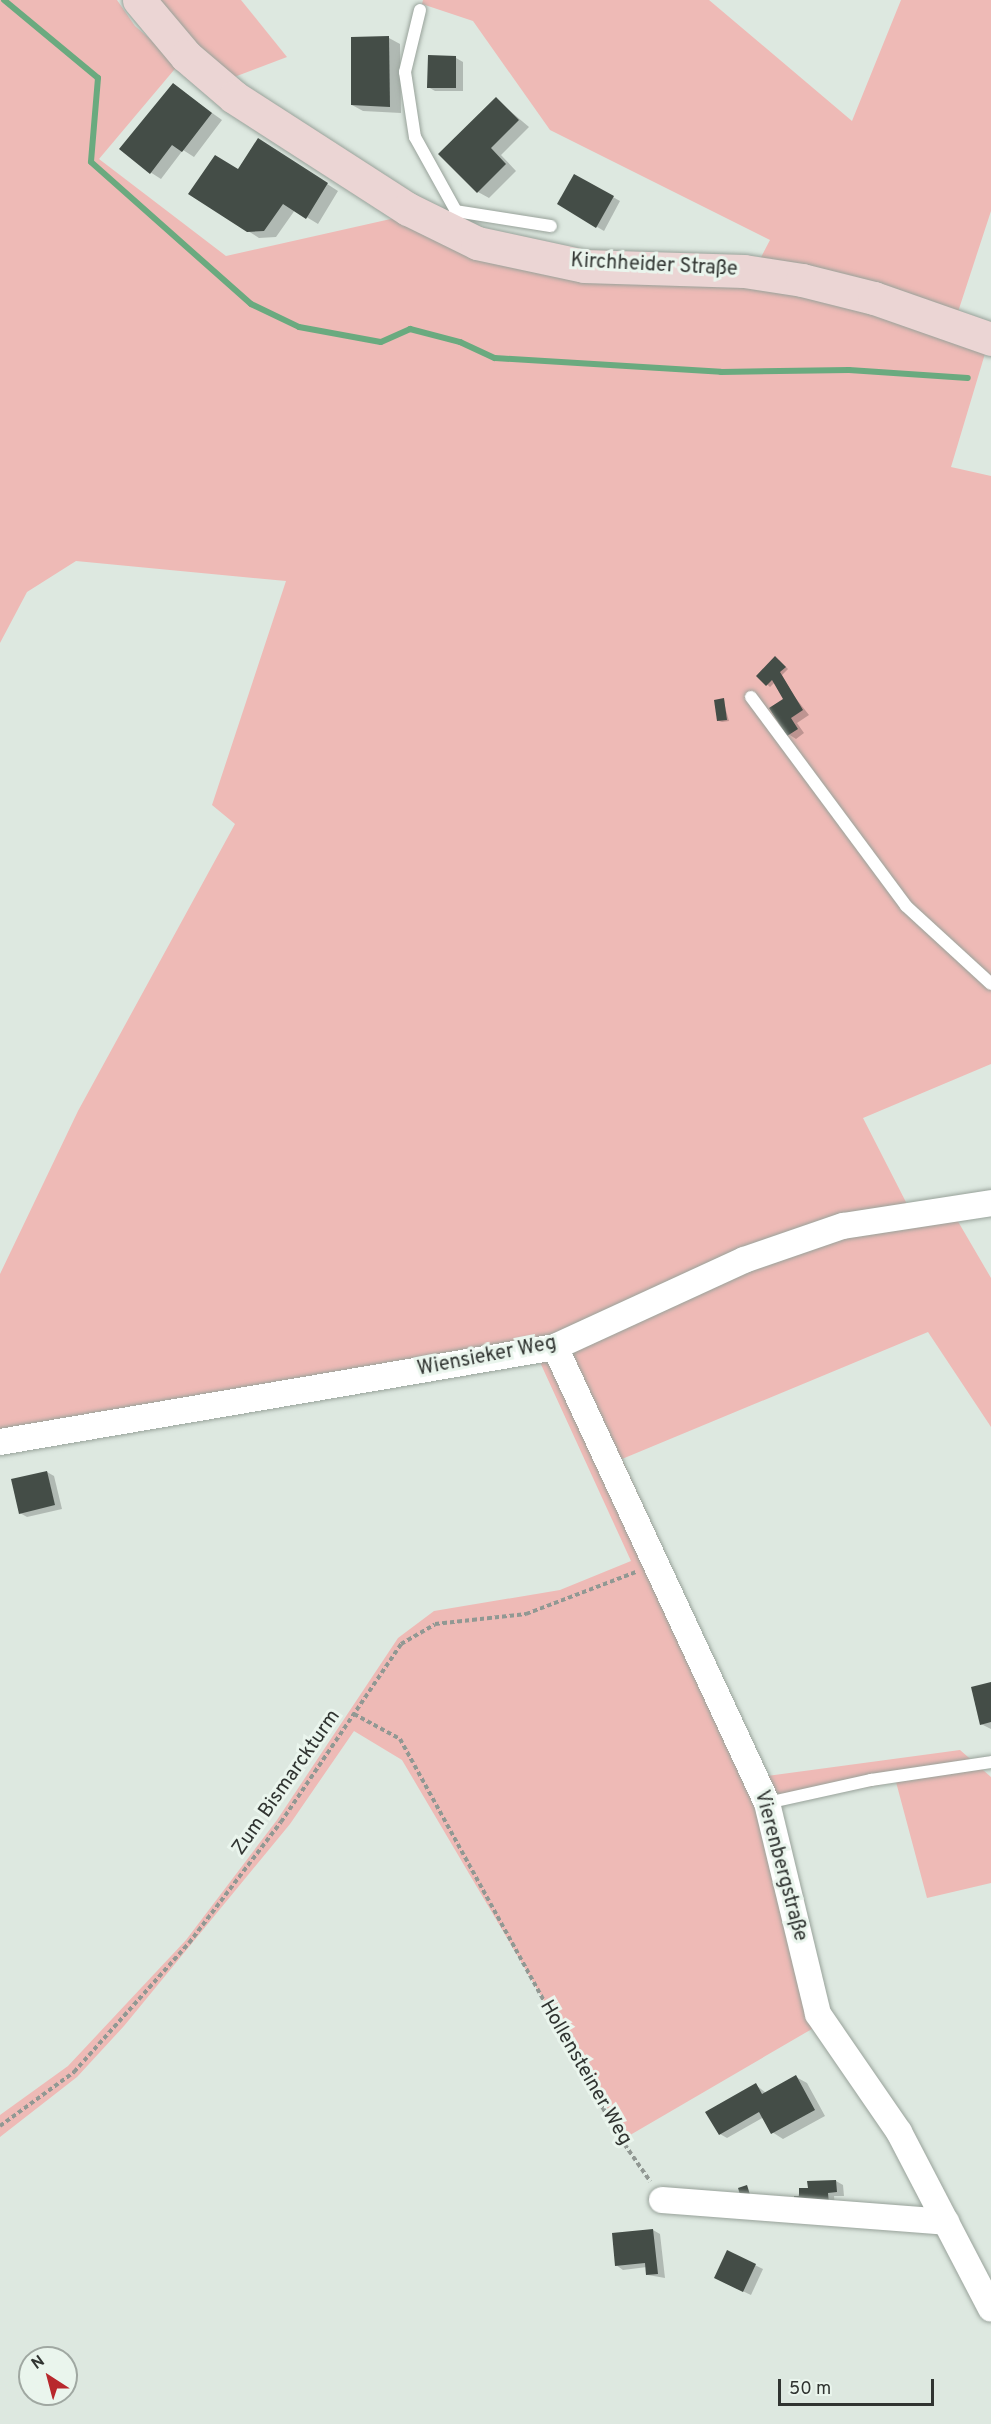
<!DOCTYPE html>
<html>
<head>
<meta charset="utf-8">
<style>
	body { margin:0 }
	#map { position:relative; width:991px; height:2424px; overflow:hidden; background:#dde8e0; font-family:Overpass,sans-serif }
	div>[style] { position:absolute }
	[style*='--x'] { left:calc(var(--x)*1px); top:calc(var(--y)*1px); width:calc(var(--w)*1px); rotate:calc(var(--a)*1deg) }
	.green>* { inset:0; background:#eebab6 }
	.shadow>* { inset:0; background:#0003 }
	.stream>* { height:6px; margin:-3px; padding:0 3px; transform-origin:3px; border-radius:3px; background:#6aaa7f }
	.building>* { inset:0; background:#444d47 }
	.path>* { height:4px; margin-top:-2px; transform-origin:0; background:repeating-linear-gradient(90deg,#919893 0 4.5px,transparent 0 7.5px) }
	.roads { filter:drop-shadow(0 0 2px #98a29a) drop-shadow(0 0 2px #98a29a) }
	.service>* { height:12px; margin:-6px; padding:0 6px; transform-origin:6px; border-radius:6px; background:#fff }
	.minor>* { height:26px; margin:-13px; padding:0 13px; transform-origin:13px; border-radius:13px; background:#fff }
	.secondary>* { height:33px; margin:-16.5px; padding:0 16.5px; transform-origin:16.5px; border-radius:16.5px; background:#ebd5d4 }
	span { translate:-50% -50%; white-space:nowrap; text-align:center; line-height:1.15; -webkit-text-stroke:6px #eaf5ed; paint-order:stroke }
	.street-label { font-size:20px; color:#303431 }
	.north { position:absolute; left:18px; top:2346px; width:60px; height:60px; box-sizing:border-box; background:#eaf5ed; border:2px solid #a0a8a2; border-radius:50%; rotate:324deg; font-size:16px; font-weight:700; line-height:24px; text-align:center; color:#303431 }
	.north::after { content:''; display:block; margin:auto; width:21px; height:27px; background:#b8282d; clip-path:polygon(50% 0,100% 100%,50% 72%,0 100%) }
	.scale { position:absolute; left:778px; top:2379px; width:156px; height:27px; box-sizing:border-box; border:3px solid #303431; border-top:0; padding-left:8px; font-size:18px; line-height:21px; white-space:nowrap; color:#303431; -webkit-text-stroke:4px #eaf5ed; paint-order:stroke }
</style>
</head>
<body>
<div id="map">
	<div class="green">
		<i style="clip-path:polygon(0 0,117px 0,135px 26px,179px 64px,99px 159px,226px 256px,404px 216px,472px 250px,802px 286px,987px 347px,951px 467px,991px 476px,991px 1064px,863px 1118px,910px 1210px,552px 1341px,0 1438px,0 1274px,78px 1111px,235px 824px,212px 805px,286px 581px,76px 561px,27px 592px,0 643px)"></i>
		<i style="clip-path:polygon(154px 0,241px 0,287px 57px,229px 79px)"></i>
		<i style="clip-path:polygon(423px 0,709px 0,852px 121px,901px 0,991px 0,991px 211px,956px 318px,758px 263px,770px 240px,550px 130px,473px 21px,422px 4px)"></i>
		<i style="clip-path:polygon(956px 1218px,991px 1278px,991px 1427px,928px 1332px,622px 1459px,767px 1776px,960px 1750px,991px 1777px,991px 1883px,927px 1898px,896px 1782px,775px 1804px,817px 2026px,625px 2138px,402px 1760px,354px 1731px,290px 1824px,124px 2026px,77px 2077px,0 2137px,0 2115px,68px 2066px,186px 1940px,277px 1820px,398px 1638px,434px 1611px,560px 1590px,631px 1561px,539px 1360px,742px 1269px,836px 1237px)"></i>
	</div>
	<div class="shadow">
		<i style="clip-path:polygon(389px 38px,400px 44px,401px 113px,363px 111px,352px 105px)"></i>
		<i style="clip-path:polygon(456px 58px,463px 62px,463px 91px,435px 91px,428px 87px)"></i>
		<i style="clip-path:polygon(173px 85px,222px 120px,194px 157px,183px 150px,161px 179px,150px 172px)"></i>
		<i style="clip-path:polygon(496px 99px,529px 127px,501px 155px,516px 171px,489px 198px,478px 192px)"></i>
		<i style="clip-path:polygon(270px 147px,338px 191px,318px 224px,295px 210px,276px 237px,259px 238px,248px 231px)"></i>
		<i style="clip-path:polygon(575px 176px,620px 201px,604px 231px,559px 204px)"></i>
		<i style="clip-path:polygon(779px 660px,788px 669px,782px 675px,794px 696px,809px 715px,797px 723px,804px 733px,796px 739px,788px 734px,786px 699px,775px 682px,770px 687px,758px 676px)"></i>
		<i style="clip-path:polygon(723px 700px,729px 721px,722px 722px,719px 721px)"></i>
		<i style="clip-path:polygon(47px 1472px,54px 1476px,62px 1509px,27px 1517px,20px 1513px)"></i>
		<i style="clip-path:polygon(991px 1683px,991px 1729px,981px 1724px)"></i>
		<i style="clip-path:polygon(796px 2077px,807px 2083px,825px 2116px,783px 2139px,772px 2132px,764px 2117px,727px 2138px,720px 2134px,756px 2085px,766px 2093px)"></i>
		<i style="clip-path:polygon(836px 2181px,843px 2185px,844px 2196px,834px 2196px,835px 2207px,796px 2204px,800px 2190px)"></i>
		<i style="clip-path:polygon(653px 2230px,660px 2234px,665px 2278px,648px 2275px,647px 2267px,623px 2270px,616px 2265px)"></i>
		<i style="clip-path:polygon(728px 2252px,763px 2269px,751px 2295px,723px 2282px)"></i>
	</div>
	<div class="stream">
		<i style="--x:4;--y:0;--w:122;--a:39.7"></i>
		<i style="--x:98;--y:78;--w:84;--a:94.8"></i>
		<i style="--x:91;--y:162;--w:214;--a:41.6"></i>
		<i style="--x:251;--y:304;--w:53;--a:25.6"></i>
		<i style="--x:299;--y:327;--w:83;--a:10.4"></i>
		<i style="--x:381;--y:342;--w:32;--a:-24"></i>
		<i style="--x:410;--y:329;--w:52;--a:14.6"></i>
		<i style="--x:460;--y:342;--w:38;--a:25"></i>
		<i style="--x:495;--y:358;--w:226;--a:3.5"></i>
		<i style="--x:721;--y:372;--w:128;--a:-0.9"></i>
		<i style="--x:849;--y:370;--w:119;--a:3.8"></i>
	</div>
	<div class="building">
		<i style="clip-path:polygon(389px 36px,390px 107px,351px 105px,351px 37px)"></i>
		<i style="clip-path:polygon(428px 55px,456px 56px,456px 88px,427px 88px)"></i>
		<i style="clip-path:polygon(173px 83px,212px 113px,182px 152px,172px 145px,150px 174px,119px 149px)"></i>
		<i style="clip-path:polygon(496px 97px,519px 120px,491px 148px,506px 164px,477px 193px,438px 154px)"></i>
		<i style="clip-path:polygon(258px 138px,328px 183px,306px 219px,283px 204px,264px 231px,247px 232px,188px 194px,215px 155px,238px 169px)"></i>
		<i style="clip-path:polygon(574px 174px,614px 196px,596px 228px,557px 204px)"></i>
		<i style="clip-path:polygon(775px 656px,786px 667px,780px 672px,803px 710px,791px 718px,798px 729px,787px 736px,769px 708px,783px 699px,772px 680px,766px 686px,756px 676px)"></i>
		<i style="clip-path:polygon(724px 698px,727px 720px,717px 721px,714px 700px)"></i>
		<i style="clip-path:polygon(47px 1471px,55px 1505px,19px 1514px,11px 1479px)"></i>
		<i style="clip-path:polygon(991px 1682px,991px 1722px,980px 1725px,971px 1687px)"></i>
		<i style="clip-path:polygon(796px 2075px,815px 2110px,771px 2134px,759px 2112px,719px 2135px,705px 2112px,756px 2083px,762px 2094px)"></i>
		<i style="clip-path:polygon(836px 2180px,837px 2192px,828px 2193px,829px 2204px,794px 2204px,794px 2196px,799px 2196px,799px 2188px,808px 2188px,807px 2181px)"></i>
		<i style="clip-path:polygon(747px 2185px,752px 2201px,741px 2198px,738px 2188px)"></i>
		<i style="clip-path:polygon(653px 2229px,658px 2274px,646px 2275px,645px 2263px,615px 2266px,612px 2233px)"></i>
		<i style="clip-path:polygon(727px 2250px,756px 2264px,743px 2292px,714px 2278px)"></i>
	</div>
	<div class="path">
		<i style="--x:354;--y:1714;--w:52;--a:28.5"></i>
		<i style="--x:400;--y:1739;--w:448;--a:61.2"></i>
		<i style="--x:616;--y:2132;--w:60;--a:55.2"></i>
		<i style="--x:0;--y:2126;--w:92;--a:-36.1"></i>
		<i style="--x:74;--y:2072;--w:173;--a:-48.3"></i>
		<i style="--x:189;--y:1943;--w:152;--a:-52.8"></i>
		<i style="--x:281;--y:1822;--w:215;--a:-56"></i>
		<i style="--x:401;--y:1644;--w:39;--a:-30"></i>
		<i style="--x:435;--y:1624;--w:92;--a:-6.3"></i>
		<i style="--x:526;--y:1614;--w:118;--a:-20.9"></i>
	</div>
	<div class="roads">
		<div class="service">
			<i style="--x:420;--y:10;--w:64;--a:103.6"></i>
			<i style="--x:405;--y:72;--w:66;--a:81.3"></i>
			<i style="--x:415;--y:137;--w:85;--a:61"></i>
			<i style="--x:456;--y:211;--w:18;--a:117"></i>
			<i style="--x:456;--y:211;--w:96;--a:9"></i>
			<i style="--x:751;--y:697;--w:260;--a:53.4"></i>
			<i style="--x:906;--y:906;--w:115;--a:42.5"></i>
			<i style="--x:767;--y:1803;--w:107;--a:-12.5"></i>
			<i style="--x:871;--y:1780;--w:121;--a:-8.5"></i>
		</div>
		<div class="minor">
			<i style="--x:555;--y:1347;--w:503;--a:65.07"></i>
			<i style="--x:767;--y:1803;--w:217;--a:76.4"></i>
			<i style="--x:818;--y:2014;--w:143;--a:55.5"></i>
			<i style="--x:899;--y:2132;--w:199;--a:62.5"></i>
			<i style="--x:0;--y:1442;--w:563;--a:-9.71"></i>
			<i style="--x:555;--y:1347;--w:208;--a:-24.7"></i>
			<i style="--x:744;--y:1260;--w:105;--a:-19"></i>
			<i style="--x:843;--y:1226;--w:150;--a:-8.8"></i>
			<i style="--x:662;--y:2200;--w:285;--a:4.4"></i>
		</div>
		<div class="secondary">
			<i style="--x:139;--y:0;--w:73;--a:50"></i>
			<i style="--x:186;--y:56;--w:63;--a:40.5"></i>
			<i style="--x:234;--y:97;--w:207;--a:32.8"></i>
			<i style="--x:408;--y:209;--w:77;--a:26.2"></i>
			<i style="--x:477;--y:243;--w:109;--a:12.1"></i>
			<i style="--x:584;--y:266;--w:160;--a:1.8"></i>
			<i style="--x:744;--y:271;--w:59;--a:8.8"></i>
			<i style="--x:802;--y:280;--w:74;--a:14"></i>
			<i style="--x:874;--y:298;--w:124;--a:19.3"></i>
		</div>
	</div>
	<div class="street-label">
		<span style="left:654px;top:266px;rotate:3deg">Kirchheider Straße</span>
		<span style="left:487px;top:1357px;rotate:-11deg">Wiensieker Weg</span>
		<span style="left:287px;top:1783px;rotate:-55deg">Zum Bismarckturm</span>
		<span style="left:780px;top:1866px;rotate:75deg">Vierenbergstraße</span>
		<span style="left:585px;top:2073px;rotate:60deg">Hollensteiner Weg</span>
	</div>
	<div class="north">N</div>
	<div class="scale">50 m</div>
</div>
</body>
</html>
